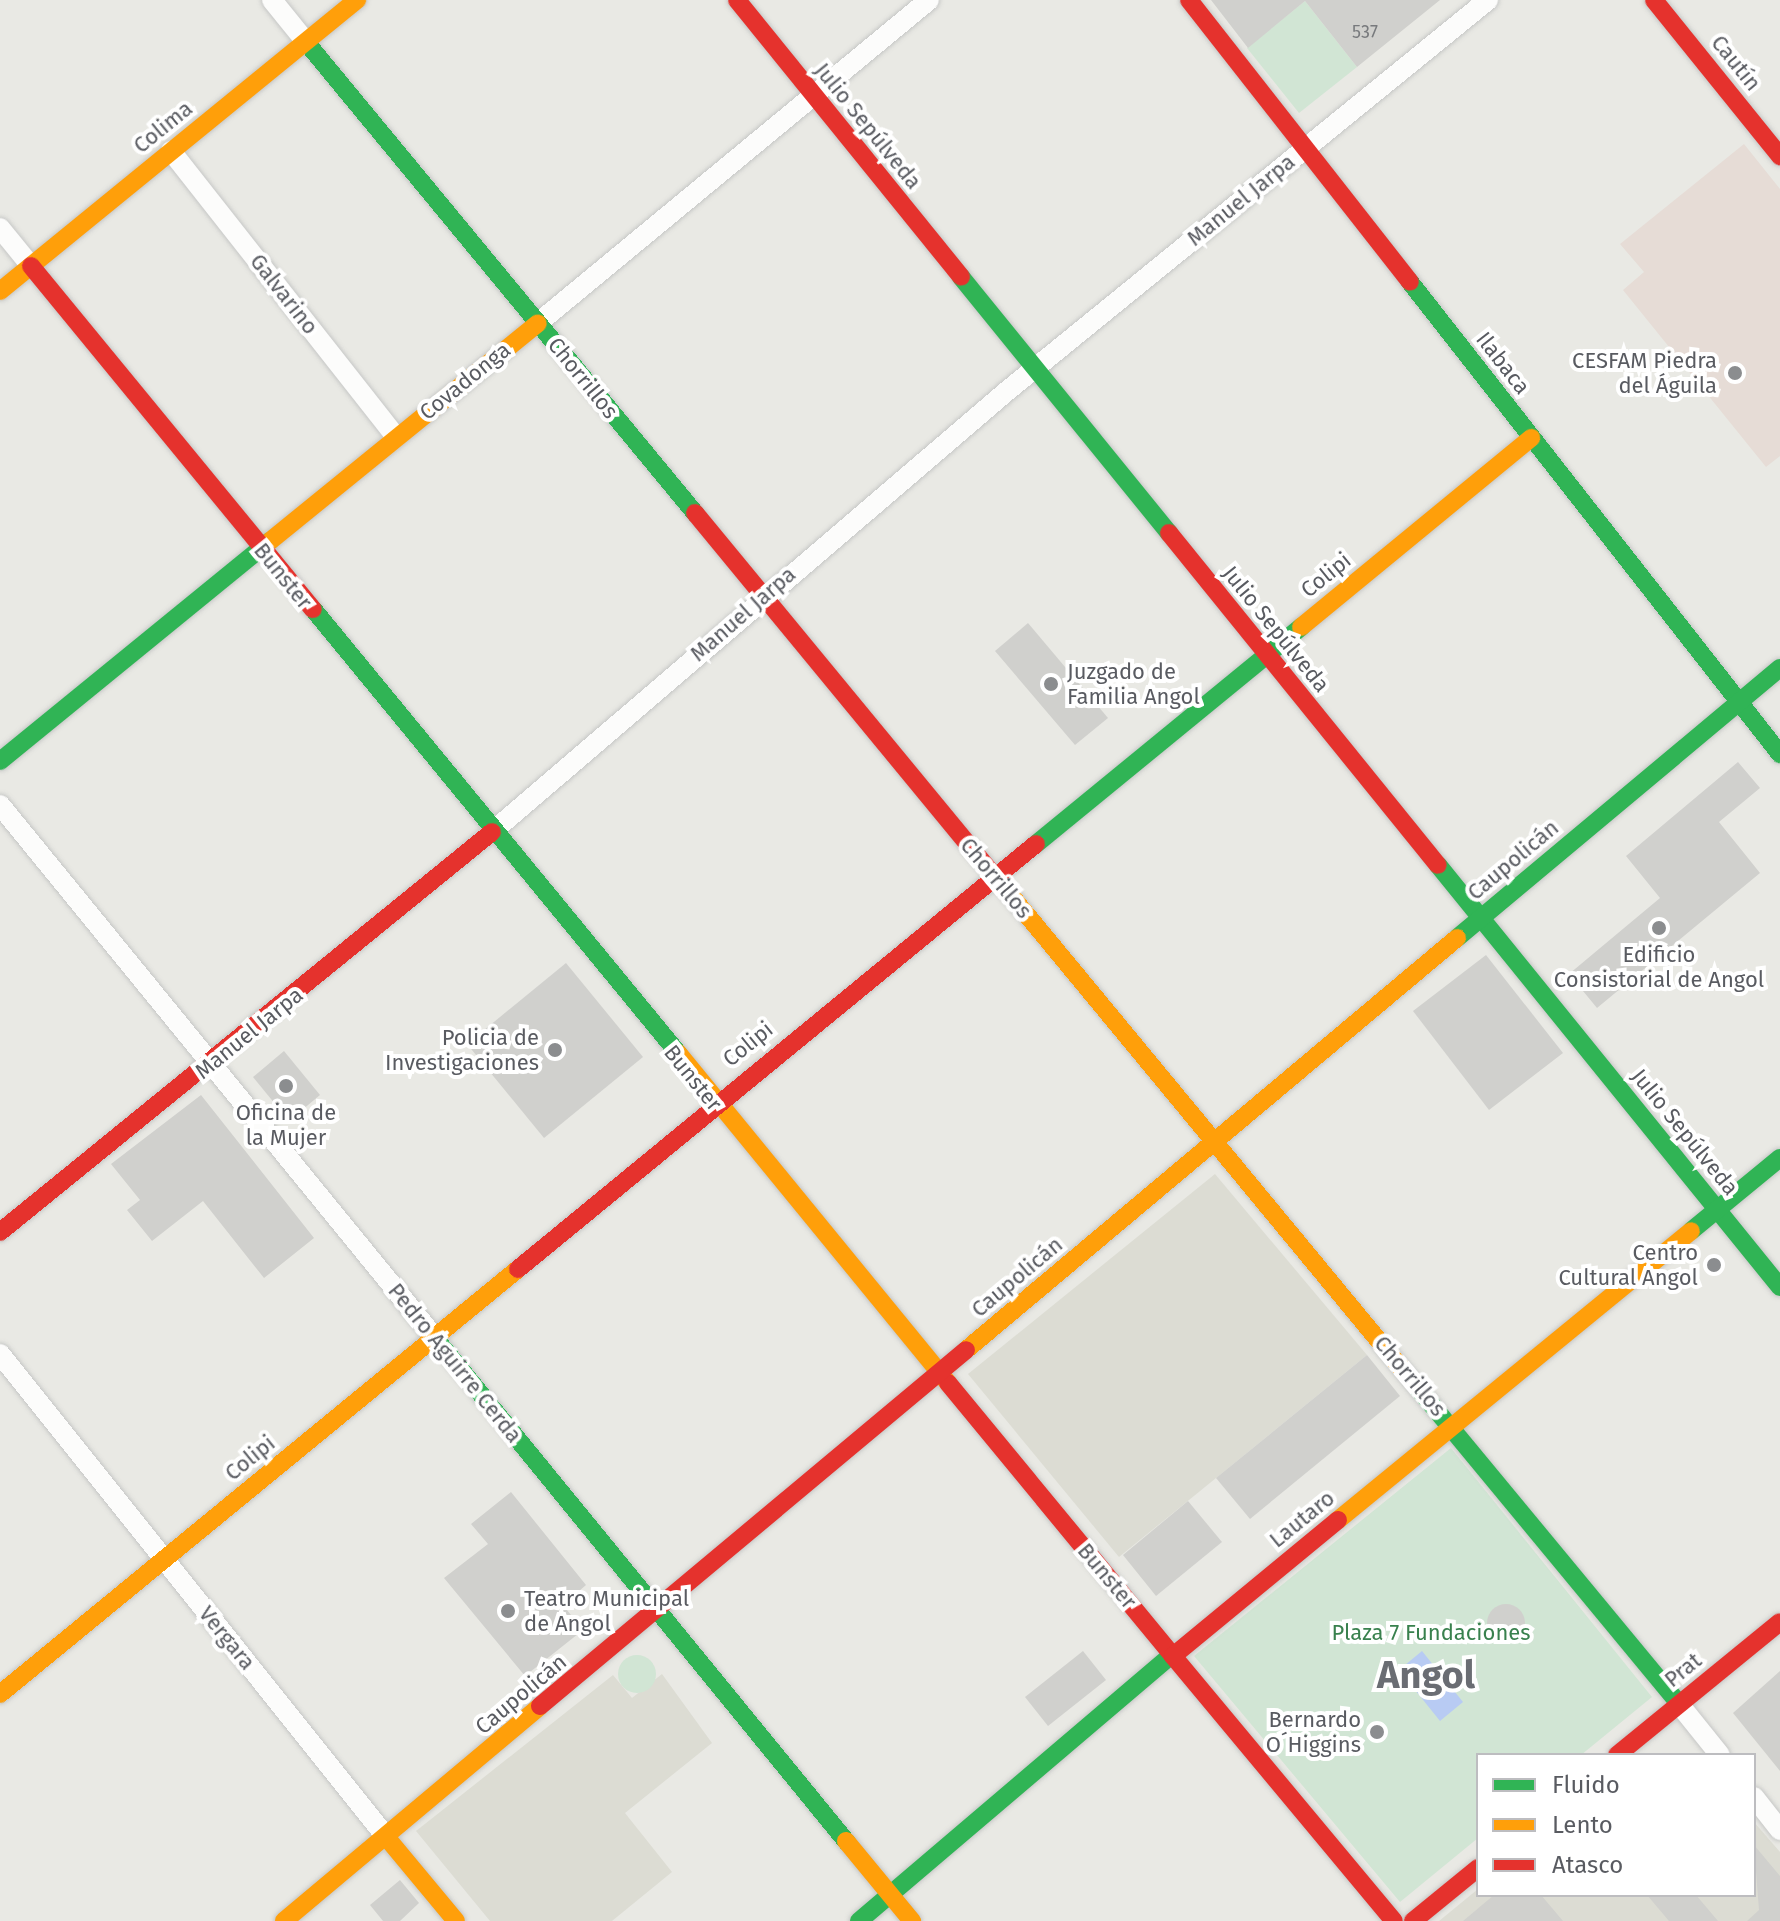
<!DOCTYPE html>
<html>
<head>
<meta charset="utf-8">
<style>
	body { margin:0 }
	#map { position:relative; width:1780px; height:1921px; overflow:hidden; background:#e9e9e4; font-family:"Fira Sans",sans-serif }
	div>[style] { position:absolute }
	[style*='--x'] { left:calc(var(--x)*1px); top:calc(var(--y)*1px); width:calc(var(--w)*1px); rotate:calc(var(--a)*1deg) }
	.education>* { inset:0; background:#dcdcd3 }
	.medical>* { inset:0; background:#e6dcd6 }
	.green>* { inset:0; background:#d1e5d4 }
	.round { border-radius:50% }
	.water>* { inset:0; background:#b8cbf3 }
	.building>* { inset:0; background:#d0d0cd }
	.roads { filter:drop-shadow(0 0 2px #c6c7c6) drop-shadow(0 0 2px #c6c7c6) }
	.street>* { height:20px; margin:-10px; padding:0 10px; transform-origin:10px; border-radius:10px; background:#fcfcfb }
	.fast>* { height:18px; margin:-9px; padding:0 9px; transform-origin:9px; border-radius:9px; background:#30b455 }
	.slow>* { height:18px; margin:-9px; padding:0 9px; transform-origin:9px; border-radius:9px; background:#ff9f0a }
	.jam>* { height:18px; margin:-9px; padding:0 9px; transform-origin:9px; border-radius:9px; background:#e5322d }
	.dots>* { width:22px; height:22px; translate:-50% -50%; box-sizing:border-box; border:4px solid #fff; border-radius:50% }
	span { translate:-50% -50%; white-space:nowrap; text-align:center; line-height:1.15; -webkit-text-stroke:8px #fff; paint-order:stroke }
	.number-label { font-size:18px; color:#787a7d }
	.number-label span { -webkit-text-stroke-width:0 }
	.street-label { font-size:22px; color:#595b61 }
	.poi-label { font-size:22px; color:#595b61 }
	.right { translate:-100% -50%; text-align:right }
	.left { translate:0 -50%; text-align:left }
	.park-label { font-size:22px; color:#39814e }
	.town-label { font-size:38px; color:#6a6d73; font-weight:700 }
	.legend { position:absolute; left:1476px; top:1753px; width:280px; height:144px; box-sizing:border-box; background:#fff; border:2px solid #bdbdc0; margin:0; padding:10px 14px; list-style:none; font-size:24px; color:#595b61 }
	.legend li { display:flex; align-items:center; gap:16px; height:40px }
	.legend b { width:40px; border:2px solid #bdbdc0 }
</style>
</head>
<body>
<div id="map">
	<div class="education">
		<i style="clip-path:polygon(1215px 1174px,1367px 1355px,1119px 1557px,968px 1374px)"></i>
		<i style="clip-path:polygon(662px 1674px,712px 1743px,625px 1813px,672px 1872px,612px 1921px,490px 1921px,416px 1831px,613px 1675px,632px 1698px)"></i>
		<i style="clip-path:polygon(1754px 1822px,1780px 1852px,1780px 1921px,1439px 1921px,1478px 1889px,1478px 1895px,1754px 1895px)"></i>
	</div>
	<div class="medical">
		<i style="clip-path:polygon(1744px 144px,1780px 189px,1780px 456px,1766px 467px,1623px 290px,1644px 272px,1620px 244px)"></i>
	</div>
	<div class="green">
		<i style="clip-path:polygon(1305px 1px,1357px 67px,1299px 113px,1247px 48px)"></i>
		<i style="clip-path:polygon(1451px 1448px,1652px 1697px,1581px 1755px,1478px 1755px,1478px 1838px,1400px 1902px,1194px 1656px)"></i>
		<i class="round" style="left:618px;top:1655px;width:38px;height:38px"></i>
	</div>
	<div class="water">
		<i style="clip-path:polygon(1422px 1651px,1463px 1702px,1440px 1721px,1399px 1670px)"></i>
	</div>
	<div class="building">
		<i style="clip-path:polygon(1211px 0,1440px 0,1357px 67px,1305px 1px,1248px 48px)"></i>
		<i style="clip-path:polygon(1028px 623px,1108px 718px,1075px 745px,995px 651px)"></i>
		<i style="clip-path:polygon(1738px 762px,1760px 788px,1719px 822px,1760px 873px,1597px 1008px,1569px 974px,1660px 898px,1626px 856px)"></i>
		<i style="clip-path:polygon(1486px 955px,1563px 1053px,1489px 1110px,1413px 1011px)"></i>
		<i style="clip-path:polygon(566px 963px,643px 1057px,544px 1138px,467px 1044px)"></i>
		<i style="clip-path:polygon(284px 1051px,320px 1095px,289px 1121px,253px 1077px)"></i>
		<i style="clip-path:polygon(201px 1095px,314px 1238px,264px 1278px,203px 1201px,152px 1241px,127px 1210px,140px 1200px,111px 1164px)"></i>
		<i style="clip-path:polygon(1367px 1355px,1400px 1396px,1250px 1519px,1216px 1478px)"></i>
		<i style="clip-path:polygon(511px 1492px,586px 1585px,563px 1605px,583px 1630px,525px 1676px,444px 1578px,488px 1544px,471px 1524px)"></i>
		<i style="clip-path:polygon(1188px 1501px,1222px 1542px,1156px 1596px,1123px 1555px)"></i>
		<i class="round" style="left:1487px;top:1604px;width:38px;height:38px"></i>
		<i style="clip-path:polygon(1083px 1651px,1106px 1680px,1048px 1726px,1025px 1697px)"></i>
		<i style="clip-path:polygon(1780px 1671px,1780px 1771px,1733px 1713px)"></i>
		<i style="clip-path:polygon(1754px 1845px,1780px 1876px,1780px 1921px,1747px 1921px,1759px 1910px)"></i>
		<i style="clip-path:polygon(400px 1880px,419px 1903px,400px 1921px,383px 1921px,370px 1905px)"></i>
		<i style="clip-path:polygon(1494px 1895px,1541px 1895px,1563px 1921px,1463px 1921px)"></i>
		<i style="clip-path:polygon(1647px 1895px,1696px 1895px,1718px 1921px,1669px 1921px)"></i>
	</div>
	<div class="roads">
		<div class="street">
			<i style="--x:272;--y:0;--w:54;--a:51"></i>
			<i style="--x:171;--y:151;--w:364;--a:51.8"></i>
			<i style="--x:0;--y:228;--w:49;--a:50.8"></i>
			<i style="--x:538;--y:323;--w:507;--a:-39.56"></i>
			<i style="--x:0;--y:805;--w:688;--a:50.78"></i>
			<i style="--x:492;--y:832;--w:678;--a:-40.57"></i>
			<i style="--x:1007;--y:391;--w:620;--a:-39.11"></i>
			<i style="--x:0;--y:1354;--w:620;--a:51.35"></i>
			<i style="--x:1679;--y:1704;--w:65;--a:51.2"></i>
			<i style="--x:1754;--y:1797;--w:42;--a:51.8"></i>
		</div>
		<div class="fast">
			<i style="--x:306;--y:42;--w:611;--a:50.45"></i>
			<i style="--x:961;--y:277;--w:330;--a:50.9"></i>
			<i style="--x:1410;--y:282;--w:600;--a:51.91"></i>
			<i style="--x:313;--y:609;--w:575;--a:50.58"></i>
			<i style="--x:0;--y:761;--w:348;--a:-39.2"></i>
			<i style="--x:1036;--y:844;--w:343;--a:-39.3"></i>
			<i style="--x:1438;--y:865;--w:543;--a:50.98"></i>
			<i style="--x:1457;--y:938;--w:421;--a:-39.9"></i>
			<i style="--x:1691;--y:1231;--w:115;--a:-39.4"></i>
			<i style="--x:435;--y:1338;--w:650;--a:50.75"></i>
			<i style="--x:1403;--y:1370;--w:433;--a:50.4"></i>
			<i style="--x:859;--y:1921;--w:411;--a:-40.4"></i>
		</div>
		<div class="slow">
			<i style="--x:0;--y:291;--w:461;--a:-39.2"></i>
			<i style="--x:270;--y:541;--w:345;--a:-39.1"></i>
			<i style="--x:1301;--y:627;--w:298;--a:-39.4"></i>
			<i style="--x:1003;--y:886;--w:628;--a:50.43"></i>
			<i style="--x:678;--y:1053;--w:426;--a:50.7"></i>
			<i style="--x:966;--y:1350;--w:641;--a:-40"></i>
			<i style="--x:1338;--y:1520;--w:456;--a:-39.3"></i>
			<i style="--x:0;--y:1694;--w:670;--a:-39.37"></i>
			<i style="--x:387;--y:1838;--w:108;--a:50.3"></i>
			<i style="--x:846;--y:1841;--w:104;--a:50.5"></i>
			<i style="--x:284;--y:1921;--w:334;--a:-40"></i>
		</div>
		<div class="jam">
			<i style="--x:737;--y:0;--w:356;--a:51"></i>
			<i style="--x:1189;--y:0;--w:358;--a:51.9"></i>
			<i style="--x:1654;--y:0;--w:201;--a:51.1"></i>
			<i style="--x:31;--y:266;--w:444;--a:50.6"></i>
			<i style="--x:695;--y:513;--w:484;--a:50.5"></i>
			<i style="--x:1169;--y:533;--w:427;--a:51"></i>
			<i style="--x:0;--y:1232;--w:634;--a:-39.11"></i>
			<i style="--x:518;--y:1269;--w:670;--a:-39.37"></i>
			<i style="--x:948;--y:1383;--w:352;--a:50.5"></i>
			<i style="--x:1338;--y:1520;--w:214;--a:140.5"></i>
			<i style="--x:1173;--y:1656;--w:345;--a:50.2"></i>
			<i style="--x:540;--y:1706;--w:555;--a:-39.88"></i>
			<i style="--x:1617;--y:1755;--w:210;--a:-39.2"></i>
			<i style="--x:1413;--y:1921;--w:84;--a:-39.2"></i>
		</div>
	</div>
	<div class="dots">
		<i style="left:1735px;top:373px;background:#8b8d8f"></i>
		<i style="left:1051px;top:684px;background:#8b8d8f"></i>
		<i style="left:1659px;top:928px;background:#8b8d8f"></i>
		<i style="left:555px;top:1050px;background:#8b8d8f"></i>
		<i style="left:286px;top:1086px;background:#8b8d8f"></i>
		<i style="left:1714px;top:1265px;background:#8b8d8f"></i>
		<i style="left:508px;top:1611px;background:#8b8d8f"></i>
		<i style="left:1377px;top:1732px;background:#8b8d8f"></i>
	</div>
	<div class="number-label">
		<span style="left:1365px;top:32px">537</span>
	</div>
	<div class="street-label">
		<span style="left:1736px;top:63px;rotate:51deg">Cautín</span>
		<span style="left:868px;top:126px;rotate:51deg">Julio Sepúlveda</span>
		<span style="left:163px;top:127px;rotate:-39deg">Colima</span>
		<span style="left:1241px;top:200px;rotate:-39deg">Manuel Jarpa</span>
		<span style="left:284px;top:294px;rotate:52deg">Galvarino</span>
		<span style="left:1503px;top:363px;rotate:52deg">Ilabaca</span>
		<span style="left:583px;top:378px;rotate:51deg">Chorrillos</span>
		<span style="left:465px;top:381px;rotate:-39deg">Covadonga</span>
		<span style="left:1326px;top:575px;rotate:-39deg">Colipi</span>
		<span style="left:283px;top:576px;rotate:51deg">Bunster</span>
		<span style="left:743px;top:614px;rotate:-41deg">Manuel Jarpa</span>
		<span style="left:1276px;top:629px;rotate:51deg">Julio Sepúlveda</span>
		<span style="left:1513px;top:860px;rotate:-40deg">Caupolicán</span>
		<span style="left:996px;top:878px;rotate:50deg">Chorrillos</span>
		<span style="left:249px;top:1033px;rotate:-39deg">Manuel Jarpa</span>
		<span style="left:748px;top:1044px;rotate:-39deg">Colipi</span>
		<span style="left:693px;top:1078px;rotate:51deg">Bunster</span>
		<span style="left:1685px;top:1132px;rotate:51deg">Julio Sepúlveda</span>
		<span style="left:1017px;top:1277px;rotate:-40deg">Caupolicán</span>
		<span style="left:455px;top:1363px;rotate:51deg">Pedro Aguirre Cerda</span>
		<span style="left:1410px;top:1376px;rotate:50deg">Chorrillos</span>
		<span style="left:250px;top:1458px;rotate:-39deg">Colipi</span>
		<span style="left:1302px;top:1519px;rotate:-39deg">Lautaro</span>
		<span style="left:1107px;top:1576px;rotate:50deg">Bunster</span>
		<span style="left:227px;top:1638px;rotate:51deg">Vergara</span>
		<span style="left:1683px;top:1670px;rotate:-39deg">Prat</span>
		<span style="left:521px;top:1694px;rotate:-40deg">Caupolicán</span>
	</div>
	<div class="poi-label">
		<span class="right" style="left:1717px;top:373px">CESFAM Piedra<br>del Águila</span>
		<span class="left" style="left:1067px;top:684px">Juzgado de<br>Familia Angol</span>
		<span style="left:1659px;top:967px">Edificio<br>Consistorial de Angol</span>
		<span class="right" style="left:539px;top:1050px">Policia de<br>Investigaciones</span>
		<span style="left:286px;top:1125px">Oficina de<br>la Mujer</span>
		<span class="right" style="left:1698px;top:1265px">Centro<br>Cultural Angol</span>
		<span class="left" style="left:524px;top:1611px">Teatro Municipal<br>de Angol</span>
		<span class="right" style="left:1361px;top:1732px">Bernardo<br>O´Higgins</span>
	</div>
	<div class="park-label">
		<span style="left:1431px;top:1633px">Plaza 7 Fundaciones</span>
	</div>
	<div class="town-label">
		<span style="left:1426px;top:1676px">Angol</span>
	</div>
	<ul class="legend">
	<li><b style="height:10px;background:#30b455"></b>Fluido</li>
	<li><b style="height:10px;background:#ff9f0a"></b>Lento</li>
	<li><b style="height:10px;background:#e5322d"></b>Atasco</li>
	</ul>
</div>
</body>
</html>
